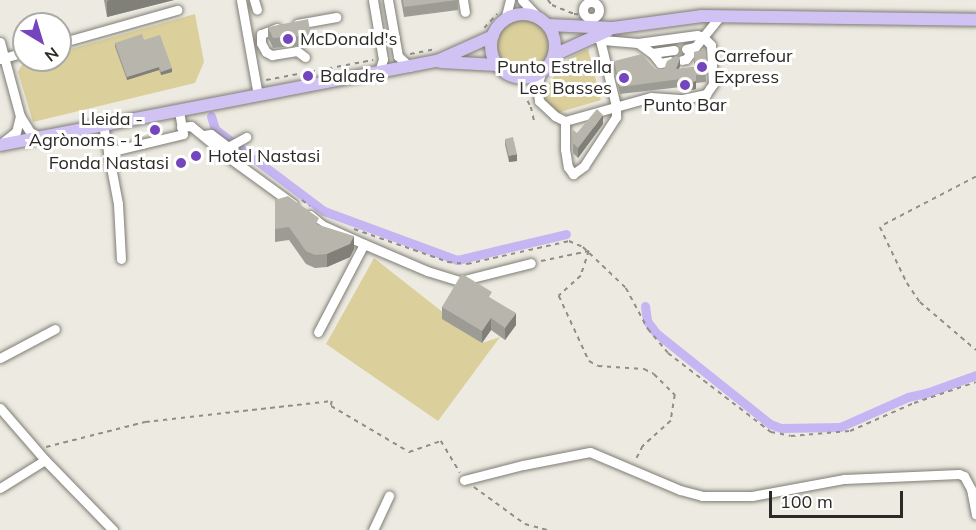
<!DOCTYPE html>
<html>
<head>
<meta charset="utf-8">
<style>
	body { margin:0 }
	#map { position:relative; width:976px; height:530px; overflow:hidden; background:#edebe1; font-family:Mulish,sans-serif }
	div>[style] { position:absolute }
	[style*='--x'] { left:calc(var(--x)*1px); top:calc(var(--y)*1px); width:calc(var(--w)*1px); rotate:calc(var(--a)*1deg) }
	.green>* { inset:0; background:#dbd09c }
	.round { border-radius:50% }
	.canal>* { height:9px; margin:-4.5px; padding:0 4.5px; transform-origin:4.5px; border-radius:4.5px; background:#c6b5f3 }
	.path>* { height:1.5px; margin-top:-0.75px; transform-origin:0; background:repeating-linear-gradient(90deg,#8f8e87 0 4.5px,transparent 0 9px) }
	.roads { filter:drop-shadow(0 0 2px #7e7c74) drop-shadow(0 0 2px #7e7c74) }
	.minor>* { height:9px; margin:-4.5px; padding:0 4.5px; transform-origin:4.5px; border-radius:4.5px; background:#fff }
	.minor>.ring { margin:-4.5px; padding:0; box-sizing:content-box; background:none; border:9px solid #fff; border-radius:50% }
	.major>* { height:12px; margin:-6px; padding:0 6px; transform-origin:6px; border-radius:6px; background:#d1c2f4 }
	.major>.ring { margin:-6px; padding:0; box-sizing:content-box; background:none; border:12px solid #d1c2f4; border-radius:50% }
	.wall>* { inset:0; background:#9d9c94 }
	.shaded-wall>* { inset:0; background:#807f78 }
	.building>* { inset:0; background:#b7b5ac }
	.dots>* { width:16px; height:16px; translate:-50% -50%; box-sizing:border-box; border:3px solid #fff; border-radius:50% }
	span { translate:-50% -50%; white-space:nowrap; text-align:center; line-height:1.15; -webkit-text-stroke:6px #fff; paint-order:stroke }
	.poi-label { font-size:18px; color:#2b2a26 }
	.left { translate:0 -50%; text-align:left }
	.right { translate:-100% -50%; text-align:right }
	.north { position:absolute; left:12px; top:12px; width:60px; height:60px; box-sizing:border-box; background:#fff; border:2px solid #aaaaa8; border-radius:50%; rotate:142deg; font-size:16px; font-weight:700; line-height:24px; text-align:center; color:#2b2a26 }
	.north::after { content:''; display:block; margin:auto; width:21px; height:27px; background:#7445bd; clip-path:polygon(50% 0,100% 100%,50% 72%,0 100%) }
	.scale { position:absolute; left:769px; top:491px; width:134px; height:27px; box-sizing:border-box; border:3px solid #2b2a26; border-top:0; padding-left:8px; font-size:18px; line-height:21px; white-space:nowrap; color:#2b2a26; -webkit-text-stroke:4px #fff; paint-order:stroke }
</style>
</head>
<body>
<div id="map">
	<div class="green">
		<i style="clip-path:polygon(195px 14px,204px 62px,195px 83px,33px 122px,18px 72px,23px 63px,33px 60px,60px 60px,60px 52px)"></i>
		<i class="round" style="left:496px;top:19px;width:54px;height:54px"></i>
		<i style="clip-path:polygon(588px 49px,601px 100px,557px 113px,545px 101px,549px 83px,569px 58px)"></i>
		<i style="clip-path:polygon(374px 258px,482px 343px,500px 337px,438px 421px,326px 344px)"></i>
	</div>
	<div class="canal">
		<i style="--x:211;--y:116;--w:14;--a:73"></i>
		<i style="--x:215;--y:129;--w:136;--a:37"></i>
		<i style="--x:324;--y:211;--w:142;--a:20.2"></i>
		<i style="--x:457;--y:260;--w:112;--a:-13.4"></i>
		<i style="--x:645;--y:306;--w:15;--a:82"></i>
		<i style="--x:647;--y:321;--w:15;--a:53"></i>
		<i style="--x:656;--y:333;--w:146;--a:38.6"></i>
		<i style="--x:770;--y:424;--w:12;--a:20"></i>
		<i style="--x:781;--y:428;--w:59;--a:-1"></i>
		<i style="--x:840;--y:427;--w:74;--a:-23.8"></i>
		<i style="--x:908;--y:397;--w:22;--a:-13"></i>
		<i style="--x:929;--y:392;--w:50;--a:-19.9"></i>
	</div>
	<div class="path">
		<i style="--x:548;--y:0;--w:6;--a:51"></i>
		<i style="--x:552;--y:5;--w:24;--a:22"></i>
		<i style="--x:574;--y:14;--w:10;--a:6"></i>
		<i style="--x:484;--y:28;--w:19;--a:-47"></i>
		<i style="--x:410;--y:54;--w:25;--a:-11"></i>
		<i style="--x:515;--y:77;--w:34;--a:62"></i>
		<i style="--x:531;--y:107;--w:17;--a:77"></i>
		<i style="--x:266;--y:80;--w:109;--a:-10.6"></i>
		<i style="--x:976;--y:177;--w:108;--a:152.5"></i>
		<i style="--x:880;--y:227;--w:62;--a:64.3"></i>
		<i style="--x:907;--y:283;--w:23;--a:56"></i>
		<i style="--x:920;--y:302;--w:74;--a:40.6"></i>
		<i style="--x:302;--y:200;--w:10;--a:37"></i>
		<i style="--x:354;--y:229;--w:100;--a:19.3"></i>
		<i style="--x:448;--y:262;--w:19;--a:6"></i>
		<i style="--x:467;--y:264;--w:105;--a:-12.7"></i>
		<i style="--x:569;--y:241;--w:15;--a:23"></i>
		<i style="--x:583;--y:247;--w:59;--a:43.6"></i>
		<i style="--x:626;--y:288;--w:47;--a:61.8"></i>
		<i style="--x:648;--y:329;--w:31;--a:50"></i>
		<i style="--x:668;--y:353;--w:130;--a:37.5"></i>
		<i style="--x:771;--y:432;--w:20;--a:11"></i>
		<i style="--x:791;--y:436;--w:59;--a:-4.8"></i>
		<i style="--x:850;--y:431;--w:70;--a:-23.6"></i>
		<i style="--x:914;--y:403;--w:65;--a:-18.7"></i>
		<i style="--x:541;--y:261;--w:49;--a:-11.8"></i>
		<i style="--x:589;--y:251;--w:26;--a:108"></i>
		<i style="--x:581;--y:276;--w:30;--a:138"></i>
		<i style="--x:559;--y:296;--w:72;--a:65.2"></i>
		<i style="--x:589;--y:361;--w:10;--a:29"></i>
		<i style="--x:598;--y:366;--w:46;--a:3.7"></i>
		<i style="--x:644;--y:369;--w:11;--a:27"></i>
		<i style="--x:654;--y:374;--w:30;--a:45"></i>
		<i style="--x:675;--y:395;--w:26;--a:99"></i>
		<i style="--x:671;--y:421;--w:38;--a:138"></i>
		<i style="--x:643;--y:446;--w:18;--a:117"></i>
		<i style="--x:46;--y:447;--w:102;--a:-14.2"></i>
		<i style="--x:145;--y:422;--w:188;--a:-6.4"></i>
		<i style="--x:332;--y:401;--w:5;--a:101"></i>
		<i style="--x:331;--y:406;--w:91;--a:30.5"></i>
		<i style="--x:409;--y:452;--w:34;--a:-19"></i>
		<i style="--x:441;--y:441;--w:37;--a:59"></i>
		<i style="--x:474;--y:487;--w:63;--a:36"></i>
		<i style="--x:525;--y:524;--w:24;--a:15"></i>
	</div>
	<div class="roads">
		<div class="minor">
			<i style="--x:241;--y:0;--w:97;--a:79.9"></i>
			<i style="--x:254;--y:0;--w:10;--a:73"></i>
			<i style="--x:373;--y:0;--w:60;--a:80.4"></i>
			<i style="--x:383;--y:59;--w:14;--a:107"></i>
			<i style="--x:388;--y:0;--w:57;--a:79.9"></i>
			<i style="--x:398;--y:56;--w:16;--a:43"></i>
			<i style="--x:463;--y:0;--w:12;--a:81"></i>
			<i style="--x:522;--y:0;--w:23;--a:47"></i>
			<i class="ring" style="left:583px;top:2px;width:7px;height:7px"></i>
			<i style="--x:505;--y:20;--w:21;--a:-76"></i>
			<i style="--x:297;--y:24;--w:40;--a:-10"></i>
			<i style="--x:277;--y:28;--w:17;--a:159"></i>
			<i style="--x:261;--y:34;--w:9;--a:90"></i>
			<i style="--x:261;--y:43;--w:10;--a:61"></i>
			<i style="--x:266;--y:52;--w:7;--a:27"></i>
			<i style="--x:272;--y:55;--w:25;--a:-9"></i>
			<i style="--x:297;--y:51;--w:10;--a:37"></i>
			<i style="--x:0;--y:42;--w:77;--a:74.9"></i>
			<i style="--x:20;--y:116;--w:19;--a:58"></i>
			<i style="--x:30;--y:132;--w:11;--a:27"></i>
			<i style="--x:60;--y:43;--w:122;--a:-15.8"></i>
			<i style="--x:638;--y:43;--w:17;--a:36"></i>
			<i style="--x:652;--y:53;--w:22;--a:-8"></i>
			<i style="--x:686;--y:49;--w:9;--a:-13"></i>
			<i style="--x:695;--y:47;--w:40;--a:-51"></i>
			<i style="--x:652;--y:53;--w:13;--a:51"></i>
			<i style="--x:660;--y:63;--w:10;--a:-11"></i>
			<i style="--x:0;--y:59;--w:25;--a:-16"></i>
			<i style="--x:682;--y:60;--w:4;--a:-14"></i>
			<i style="--x:686;--y:59;--w:15;--a:-53"></i>
			<i style="--x:541;--y:73;--w:14;--a:107"></i>
			<i style="--x:537;--y:86;--w:15;--a:82"></i>
			<i style="--x:539;--y:101;--w:22;--a:43"></i>
			<i style="--x:555;--y:116;--w:11;--a:27"></i>
			<i style="--x:565;--y:121;--w:89;--a:-15.6"></i>
			<i style="--x:651;--y:97;--w:32;--a:4"></i>
			<i style="--x:683;--y:99;--w:24;--a:-12"></i>
			<i style="--x:706;--y:94;--w:12;--a:-55"></i>
			<i style="--x:713;--y:84;--w:39;--a:-93"></i>
			<i style="--x:711;--y:45;--w:11;--a:-135"></i>
			<i style="--x:703;--y:37;--w:6;--a:-162"></i>
			<i style="--x:697;--y:35;--w:60;--a:172.3"></i>
			<i style="--x:638;--y:43;--w:38;--a:-175"></i>
			<i style="--x:565;--y:121;--w:28;--a:90"></i>
			<i style="--x:565;--y:149;--w:18;--a:81"></i>
			<i style="--x:568;--y:167;--w:9;--a:54"></i>
			<i style="--x:573;--y:174;--w:14;--a:-36"></i>
			<i style="--x:584;--y:166;--w:59;--a:-56.9"></i>
			<i style="--x:616;--y:117;--w:11;--a:-90"></i>
			<i style="--x:616;--y:106;--w:68;--a:-103.6"></i>
			<i style="--x:600;--y:40;--w:6;--a:-149"></i>
			<i style="--x:103;--y:125;--w:80;--a:79.2"></i>
			<i style="--x:118;--y:204;--w:55;--a:86.9"></i>
			<i style="--x:181;--y:127;--w:10;--a:-6"></i>
			<i style="--x:191;--y:126;--w:52;--a:39.5"></i>
			<i style="--x:231;--y:159;--w:77;--a:36"></i>
			<i style="--x:204;--y:135;--w:7;--a:-8"></i>
			<i style="--x:211;--y:134;--w:39;--a:37"></i>
			<i style="--x:3;--y:142;--w:16;--a:-38"></i>
			<i style="--x:16;--y:132;--w:16;--a:-76"></i>
			<i style="--x:228;--y:147;--w:21;--a:-29"></i>
			<i style="--x:108;--y:152;--w:77;--a:-13.5"></i>
			<i style="--x:183;--y:134;--w:23;--a:-100"></i>
			<i style="--x:310;--y:215;--w:16;--a:40"></i>
			<i style="--x:322;--y:225;--w:46;--a:24.3"></i>
			<i style="--x:364;--y:244;--w:69;--a:23.2"></i>
			<i style="--x:427;--y:271;--w:34;--a:17"></i>
			<i style="--x:460;--y:281;--w:73;--a:-14.2"></i>
			<i style="--x:318;--y:332;--w:99;--a:-62.4"></i>
			<i style="--x:0;--y:358;--w:62;--a:-27.8"></i>
			<i style="--x:0;--y:408;--w:69;--a:49.1"></i>
			<i style="--x:45;--y:460;--w:98;--a:45.8"></i>
			<i style="--x:464;--y:480;--w:61;--a:-14.3"></i>
			<i style="--x:523;--y:465;--w:68;--a:-11"></i>
			<i style="--x:590;--y:452;--w:98;--a:22.9"></i>
			<i style="--x:680;--y:490;--w:23;--a:15"></i>
			<i style="--x:702;--y:496;--w:50;--a:0"></i>
			<i style="--x:752;--y:496;--w:94;--a:-10.5"></i>
			<i style="--x:844;--y:479;--w:115;--a:-2.5"></i>
			<i style="--x:959;--y:474;--w:5;--a:22"></i>
			<i style="--x:964;--y:476;--w:15;--a:62"></i>
			<i style="--x:971;--y:489;--w:26;--a:79"></i>
			<i style="--x:0;--y:488;--w:53;--a:-31.9"></i>
			<i style="--x:373;--y:530;--w:38;--a:-65"></i>
		</div>
		<div class="major">
			<i class="ring" style="left:491px;top:14px;width:52px;height:52px"></i>
			<i style="--x:548;--y:25;--w:65;--a:2.6"></i>
			<i style="--x:613;--y:28;--w:90;--a:-7.7"></i>
			<i style="--x:702;--y:16;--w:274;--a:0.8"></i>
			<i style="--x:554;--y:55;--w:60;--a:-24.4"></i>
			<i style="--x:441;--y:62;--w:56;--a:3.1"></i>
			<i style="--x:0;--y:145;--w:445;--a:-10.9"></i>
			<i style="--x:437;--y:61;--w:61;--a:-24.1"></i>
		</div>
	</div>
	<div class="wall">
		<i style="clip-path:polygon(104px 0,174px 0,107px 17px)"></i>
		<i style="clip-path:polygon(401px 0,458px 0,458px 10px,404px 17px)"></i>
		<i style="clip-path:polygon(268px 27px,311px 35px,311px 45px,273px 48px,268px 37px)"></i>
		<i style="clip-path:polygon(144px 40px,172px 72px,161px 75px,159px 70px,127px 80px,115px 47px,115px 43px)"></i>
		<i style="clip-path:polygon(705px 50px,706px 82px,696px 83px,696px 89px,682px 92px,681px 87px,620px 94px,614px 69px,614px 61px,655px 69px,664px 69px,680px 66px,679px 69px,694px 67px,694px 52px)"></i>
		<i style="clip-path:polygon(603px 124px,578px 158px,573px 153px,572px 132px,577px 133px)"></i>
		<i style="clip-path:polygon(505px 139px,517px 161px,509px 162px,505px 145px)"></i>
		<i style="clip-path:polygon(275px 200px,319px 224px,354px 249px,350px 257px,327px 267px,315px 268px,306px 264px,289px 240px,275px 242px)"></i>
		<i style="clip-path:polygon(492px 299px,516px 325px,505px 340px,491px 330px,482px 343px,442px 319px,442px 307px)"></i>
	</div>
	<div class="shaded-wall">
		<i style="clip-path:polygon(110px 0,174px 0,107px 17px,107px 1px)"></i>
		<i style="clip-path:polygon(680px 58px,680px 66px,676px 77px,676px 69px)"></i>
		<i style="clip-path:polygon(159px 67px,159px 70px,127px 80px,127px 77px)"></i>
		<i style="clip-path:polygon(172px 68px,172px 72px,161px 75px,161px 72px)"></i>
		<i style="clip-path:polygon(696px 81px,696px 89px,682px 92px,682px 84px)"></i>
		<i style="clip-path:polygon(603px 115px,603px 124px,578px 158px,578px 148px)"></i>
		<i style="clip-path:polygon(517px 154px,517px 161px,509px 162px,509px 156px)"></i>
		<i style="clip-path:polygon(354px 236px,354px 249px,350px 257px,327px 267px,327px 254px)"></i>
		<i style="clip-path:polygon(516px 313px,516px 325px,505px 340px,505px 328px)"></i>
		<i style="clip-path:polygon(491px 318px,491px 330px,482px 343px,482px 331px)"></i>
	</div>
	<div class="building">
		<i style="clip-path:polygon(403px 0,457px 0,404px 7px)"></i>
		<i style="clip-path:polygon(308px 19px,311px 35px,273px 38px,268px 27px)"></i>
		<i style="clip-path:polygon(142px 34px,144px 40px,160px 35px,172px 68px,161px 72px,159px 67px,127px 77px,115px 43px)"></i>
		<i style="clip-path:polygon(705px 50px,706px 74px,696px 75px,696px 81px,682px 84px,681px 79px,620px 87px,614px 61px,642px 54px,655px 69px,664px 69px,667px 61px,676px 56px,680px 58px,676px 69px,695px 67px,694px 52px)"></i>
		<i style="clip-path:polygon(597px 109px,603px 115px,578px 148px,573px 143px,572px 132px,573px 130px,577px 133px)"></i>
		<i style="clip-path:polygon(513px 137px,517px 154px,509px 156px,505px 139px)"></i>
		<i style="clip-path:polygon(288px 196px,319px 218px,316px 224px,354px 236px,350px 244px,327px 254px,315px 255px,306px 251px,289px 227px,275px 229px,275px 200px)"></i>
		<i style="clip-path:polygon(461px 275px,464px 275px,492px 292px,489px 297px,516px 313px,505px 328px,491px 318px,482px 331px,442px 307px)"></i>
	</div>
	<div class="dots">
		<i style="left:288px;top:39px;background:#7445bd"></i>
		<i style="left:702px;top:67px;background:#7445bd"></i>
		<i style="left:308px;top:76px;background:#7445bd"></i>
		<i style="left:624px;top:78px;background:#7445bd"></i>
		<i style="left:685px;top:85px;background:#7445bd"></i>
		<i style="left:155px;top:130px;background:#7445bd"></i>
		<i style="left:196px;top:156px;background:#7445bd"></i>
		<i style="left:181px;top:163px;background:#7445bd"></i>
	</div>
	<div class="poi-label">
		<span class="left" style="left:300px;top:39px">McDonald's</span>
		<span class="left" style="left:714px;top:67px">Carrefour<br>Express</span>
		<span class="right" style="left:612px;top:78px">Punto Estrella<br>Les Basses</span>
		<span class="left" style="left:320px;top:76px">Baladre</span>
		<span style="left:685px;top:105px">Punto Bar</span>
		<span class="right" style="left:143px;top:130px">Lleida -<br>Agrònoms - 1</span>
		<span class="left" style="left:208px;top:156px">Hotel Nastasi</span>
		<span class="right" style="left:169px;top:163px">Fonda Nastasi</span>
	</div>
	<div class="north">N</div>
	<div class="scale">100 m</div>
</div>
</body>
</html>
